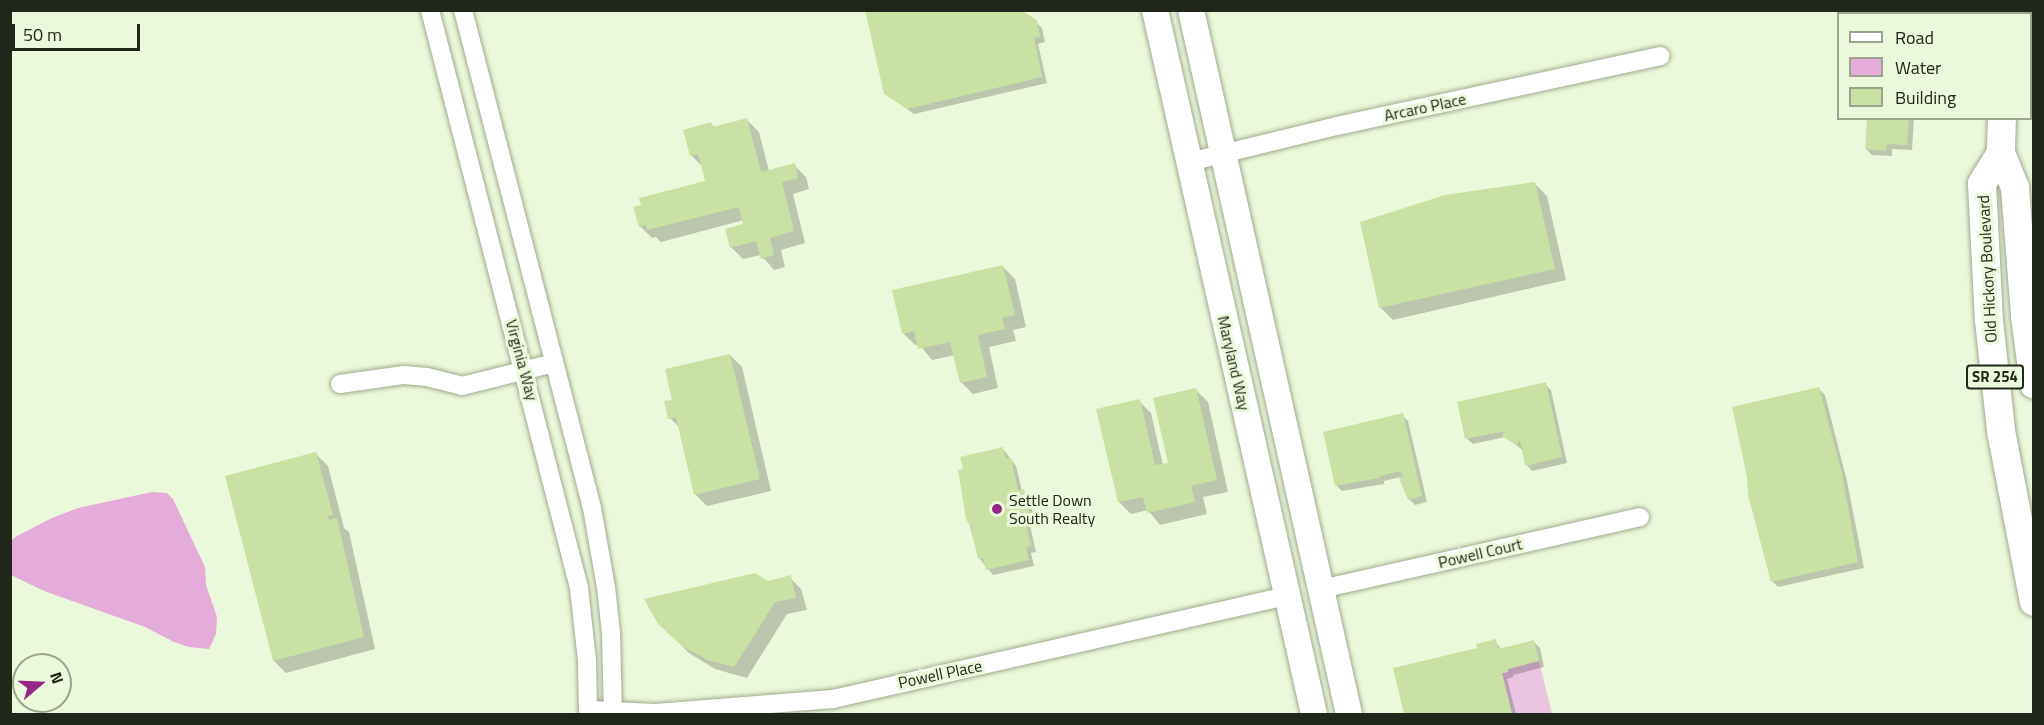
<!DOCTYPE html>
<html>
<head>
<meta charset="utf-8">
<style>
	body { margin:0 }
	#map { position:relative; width:2044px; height:725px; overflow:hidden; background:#ecf8db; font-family:"Titillium Web",sans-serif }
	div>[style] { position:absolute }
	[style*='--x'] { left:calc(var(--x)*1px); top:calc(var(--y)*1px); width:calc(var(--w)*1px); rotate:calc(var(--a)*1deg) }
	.green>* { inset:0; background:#eac5e1 }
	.water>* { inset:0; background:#e4acd8 }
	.shadow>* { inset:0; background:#0003 }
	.building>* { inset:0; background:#c9e2a3 }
	.roads { filter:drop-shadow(0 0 2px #9faa8f) drop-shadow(0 0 2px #9faa8f) }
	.street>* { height:18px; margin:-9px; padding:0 9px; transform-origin:9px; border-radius:9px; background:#fff }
	.secondary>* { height:26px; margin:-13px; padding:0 13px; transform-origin:13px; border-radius:13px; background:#fff }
	.primary>* { height:28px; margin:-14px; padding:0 14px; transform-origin:14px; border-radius:14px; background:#fff }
	.dots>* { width:16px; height:16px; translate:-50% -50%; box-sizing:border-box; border:3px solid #ecf8db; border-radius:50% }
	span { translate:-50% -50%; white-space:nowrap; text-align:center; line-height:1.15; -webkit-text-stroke:6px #ecf8db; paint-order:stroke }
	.shield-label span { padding:2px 4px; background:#ecf8db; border:2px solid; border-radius:4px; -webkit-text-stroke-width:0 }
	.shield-label { font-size:15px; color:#21261b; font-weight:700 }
	.street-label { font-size:16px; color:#21261b }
	.poi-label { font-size:16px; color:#21261b }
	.left { translate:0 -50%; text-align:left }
	.frame { position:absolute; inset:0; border:12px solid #21261b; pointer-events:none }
	.legend { position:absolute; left:1837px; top:12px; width:195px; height:108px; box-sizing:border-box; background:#ecf8db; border:2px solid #9ba48e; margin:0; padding:8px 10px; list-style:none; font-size:18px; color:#21261b }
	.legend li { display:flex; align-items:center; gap:12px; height:30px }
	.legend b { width:30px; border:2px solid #9ba48e }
	.north { position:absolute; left:12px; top:653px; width:60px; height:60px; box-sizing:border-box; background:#ecf8db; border:2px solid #9ba48e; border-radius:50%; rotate:71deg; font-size:16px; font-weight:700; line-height:24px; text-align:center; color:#21261b }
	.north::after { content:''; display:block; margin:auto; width:21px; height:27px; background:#972787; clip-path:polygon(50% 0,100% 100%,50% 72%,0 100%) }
	.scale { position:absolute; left:12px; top:24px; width:128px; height:27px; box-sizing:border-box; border:3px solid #21261b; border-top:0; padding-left:8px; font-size:18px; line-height:21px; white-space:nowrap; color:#21261b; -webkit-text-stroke:4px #ecf8db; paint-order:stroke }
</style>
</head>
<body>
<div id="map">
	<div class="green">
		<i style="clip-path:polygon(1539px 661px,1552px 714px,1508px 714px,1512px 713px,1502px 673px,1508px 672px,1508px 669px)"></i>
	</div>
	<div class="water">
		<i style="clip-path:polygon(152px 492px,167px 493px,173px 499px,205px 567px,206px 585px,217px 617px,216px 634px,209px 649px,189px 647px,174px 642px,145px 627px,44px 591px,11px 575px,11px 541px,15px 537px,52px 518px,78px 508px)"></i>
	</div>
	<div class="shadow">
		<i style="clip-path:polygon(1036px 22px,1042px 28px,1045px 42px,1038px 44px,1047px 83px,914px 114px,885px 93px)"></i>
		<i style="clip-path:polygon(1868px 118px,1914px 118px,1912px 150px,1892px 149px,1892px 156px,1872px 155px,1866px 149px)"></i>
		<i style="clip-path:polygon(747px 120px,759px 132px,769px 171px,794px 165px,806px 177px,809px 189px,793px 194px,805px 243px,781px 250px,785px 267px,774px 270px,761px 255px,743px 259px,731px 247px,745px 225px,744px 220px,661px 242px,656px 237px,652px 238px,640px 226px,707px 182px,703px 167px,691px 155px,711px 124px,715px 128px)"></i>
		<i style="clip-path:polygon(1535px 184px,1547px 196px,1566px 280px,1393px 320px,1381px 308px,1362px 223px)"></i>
		<i style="clip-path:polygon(1003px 267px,1015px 279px,1026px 327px,1013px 330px,1016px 341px,989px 347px,998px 388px,973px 394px,961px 382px,955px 355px,932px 360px,919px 344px,915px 345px,903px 333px)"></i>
		<i style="clip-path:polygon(730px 355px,742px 367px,771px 491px,707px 506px,695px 494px,680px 428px,670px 418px,674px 401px)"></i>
		<i style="clip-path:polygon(1545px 384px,1551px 390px,1567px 463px,1532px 471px,1527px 465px,1524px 451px,1505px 437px,1473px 444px,1467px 439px)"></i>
		<i style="clip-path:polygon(1819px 389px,1825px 395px,1847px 481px,1864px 568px,1778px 587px,1772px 581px)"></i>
		<i style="clip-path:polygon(1196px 390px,1208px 402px,1228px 492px,1203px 497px,1207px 514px,1160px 525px,1148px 510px,1131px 514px,1119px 502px,1139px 401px,1151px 413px,1163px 465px,1169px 464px)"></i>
		<i style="clip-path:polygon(1402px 415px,1408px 421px,1427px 502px,1415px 505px,1409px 499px,1401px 477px,1384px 481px,1384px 484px,1342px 491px,1336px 485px)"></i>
		<i style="clip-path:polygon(1003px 449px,1016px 466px,1022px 491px,1029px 496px,1034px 519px,1029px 521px,1036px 552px,1031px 553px,1034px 566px,993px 575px,979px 558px,966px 513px)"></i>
		<i style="clip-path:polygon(316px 454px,328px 466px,344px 528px,349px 532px,375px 649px,286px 673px,274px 661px)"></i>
		<i style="clip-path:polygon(789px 577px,801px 589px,807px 610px,787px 614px,747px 678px,715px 669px,689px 653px,660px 623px,767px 582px)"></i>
		<i style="clip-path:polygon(1495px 641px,1502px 650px,1534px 642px,1540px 648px,1544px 667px,1513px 675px,1513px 677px,1507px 679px,1516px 714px,1406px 714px,1395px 669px,1479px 650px)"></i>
	</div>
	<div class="building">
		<i style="clip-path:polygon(865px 10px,1021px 10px,1037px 20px,1040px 37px,1034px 38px,1042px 77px,907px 109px,884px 94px)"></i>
		<i style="clip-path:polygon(747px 118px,761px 172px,795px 163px,798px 178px,782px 182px,794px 231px,770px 238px,774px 255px,761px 259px,756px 241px,730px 248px,725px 229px,743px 224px,739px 207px,647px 230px,646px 225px,639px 227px,633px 207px,641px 205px,639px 198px,705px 181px,698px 154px,690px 156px,683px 130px,711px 122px,713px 127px)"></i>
		<i style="clip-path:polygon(1867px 118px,1909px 118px,1907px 145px,1887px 144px,1886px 151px,1865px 149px)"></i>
		<i style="clip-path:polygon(1535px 182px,1555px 269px,1379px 308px,1360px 222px,1445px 195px)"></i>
		<i style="clip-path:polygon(1003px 265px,1015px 315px,1002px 318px,1005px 329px,978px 335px,987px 377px,960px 383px,950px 342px,918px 349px,914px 331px,902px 334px,892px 290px)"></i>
		<i style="clip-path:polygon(730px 354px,760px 479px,694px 495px,676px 417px,668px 419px,664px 401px,672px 400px,665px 369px)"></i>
		<i style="clip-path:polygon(1546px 382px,1562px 457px,1525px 466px,1520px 440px,1516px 445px,1502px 436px,1505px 431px,1465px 439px,1457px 402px)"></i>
		<i style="clip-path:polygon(1819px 387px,1842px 474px,1858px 562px,1771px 582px,1748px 495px,1747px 477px,1732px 407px)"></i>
		<i style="clip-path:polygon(1196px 388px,1217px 480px,1191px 486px,1195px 502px,1147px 513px,1143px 497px,1118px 502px,1096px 409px,1140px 399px,1155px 465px,1168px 463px,1153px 398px)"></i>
		<i style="clip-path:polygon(1403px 413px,1422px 496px,1408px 500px,1399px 478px,1403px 477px,1401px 471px,1379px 476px,1379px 478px,1335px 486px,1323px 432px)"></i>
		<i style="clip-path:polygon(1003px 447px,1006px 459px,1011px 458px,1018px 490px,1024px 489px,1028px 500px,1029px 514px,1024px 515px,1031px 546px,1026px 548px,1029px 560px,986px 570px,983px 558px,978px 559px,971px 527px,966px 519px,958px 470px,963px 469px,960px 457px)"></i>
		<i style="clip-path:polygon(316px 452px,333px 515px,328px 516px,329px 520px,337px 518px,364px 637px,273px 661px,225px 476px)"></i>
		<i style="clip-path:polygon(755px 573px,768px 581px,791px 575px,796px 598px,775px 602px,734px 667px,708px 660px,682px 646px,658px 624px,644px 599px)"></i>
		<i style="clip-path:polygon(1496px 639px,1498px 649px,1534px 640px,1539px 661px,1508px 669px,1508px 672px,1502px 673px,1512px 714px,1404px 714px,1393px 668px,1477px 648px,1476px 644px)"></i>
	</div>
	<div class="roads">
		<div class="street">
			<i style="--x:430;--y:10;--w:597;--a:75.54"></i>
			<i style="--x:579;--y:588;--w:73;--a:83.7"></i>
			<i style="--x:587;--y:661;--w:53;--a:88.9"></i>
			<i style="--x:463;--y:10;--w:514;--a:75.48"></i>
			<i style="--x:592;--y:508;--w:80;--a:80"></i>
			<i style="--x:606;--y:587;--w:46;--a:83.8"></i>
			<i style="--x:611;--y:633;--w:81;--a:88.6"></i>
			<i style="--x:1189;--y:162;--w:152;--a:-13.7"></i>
			<i style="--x:1337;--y:126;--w:331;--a:-12.2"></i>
			<i style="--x:340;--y:384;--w:65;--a:-8"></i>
			<i style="--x:404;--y:375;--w:23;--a:5"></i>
			<i style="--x:427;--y:377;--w:36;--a:14"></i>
			<i style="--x:462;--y:386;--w:95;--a:-14"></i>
			<i style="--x:1321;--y:589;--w:327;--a:-12.7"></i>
			<i style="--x:588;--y:710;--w:67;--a:2.6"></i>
			<i style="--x:655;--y:713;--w:179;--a:-4.5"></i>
			<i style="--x:833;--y:699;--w:466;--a:-12.8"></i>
		</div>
		<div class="secondary">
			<i style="--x:1155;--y:10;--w:722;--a:77.27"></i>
			<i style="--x:1191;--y:10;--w:722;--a:77.35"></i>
		</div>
		<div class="primary">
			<i style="--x:2005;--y:14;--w:4;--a:-90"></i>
			<i style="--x:2002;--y:118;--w:35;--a:92"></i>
			<i style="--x:2001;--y:153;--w:38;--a:68"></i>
			<i style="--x:2015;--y:188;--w:128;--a:85.5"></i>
			<i style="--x:2025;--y:316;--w:69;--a:82.5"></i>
			<i style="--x:2001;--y:153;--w:36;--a:122"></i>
			<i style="--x:1982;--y:184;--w:136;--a:87.1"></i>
			<i style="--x:1989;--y:320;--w:112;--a:83.8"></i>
			<i style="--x:2001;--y:431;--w:174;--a:79.1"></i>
		</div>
	</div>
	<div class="dots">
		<i style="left:997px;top:509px;background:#972787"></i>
	</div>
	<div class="shield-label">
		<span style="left:1995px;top:377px">SR 254</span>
	</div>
	<div class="street-label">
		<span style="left:1425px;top:107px;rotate:-12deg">Arcaro Place</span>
		<span style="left:1987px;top:269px;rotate:-93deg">Old Hickory Boulevard</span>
		<span style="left:522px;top:360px;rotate:75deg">Virginia Way</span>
		<span style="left:1234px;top:363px;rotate:77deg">Maryland Way</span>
		<span style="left:1480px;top:553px;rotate:-13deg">Powell Court</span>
		<span style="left:940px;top:674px;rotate:-12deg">Powell Place</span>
	</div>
	<div class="poi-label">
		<span class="left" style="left:1009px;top:509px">Settle Down<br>South Realty</span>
	</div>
	<div class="frame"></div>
	<ul class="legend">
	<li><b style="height:8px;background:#fff"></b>Road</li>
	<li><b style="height:16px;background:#e4acd8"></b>Water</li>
	<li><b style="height:16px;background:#c9e2a3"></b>Building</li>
	</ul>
	<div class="north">N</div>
	<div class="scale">50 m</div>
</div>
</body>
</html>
